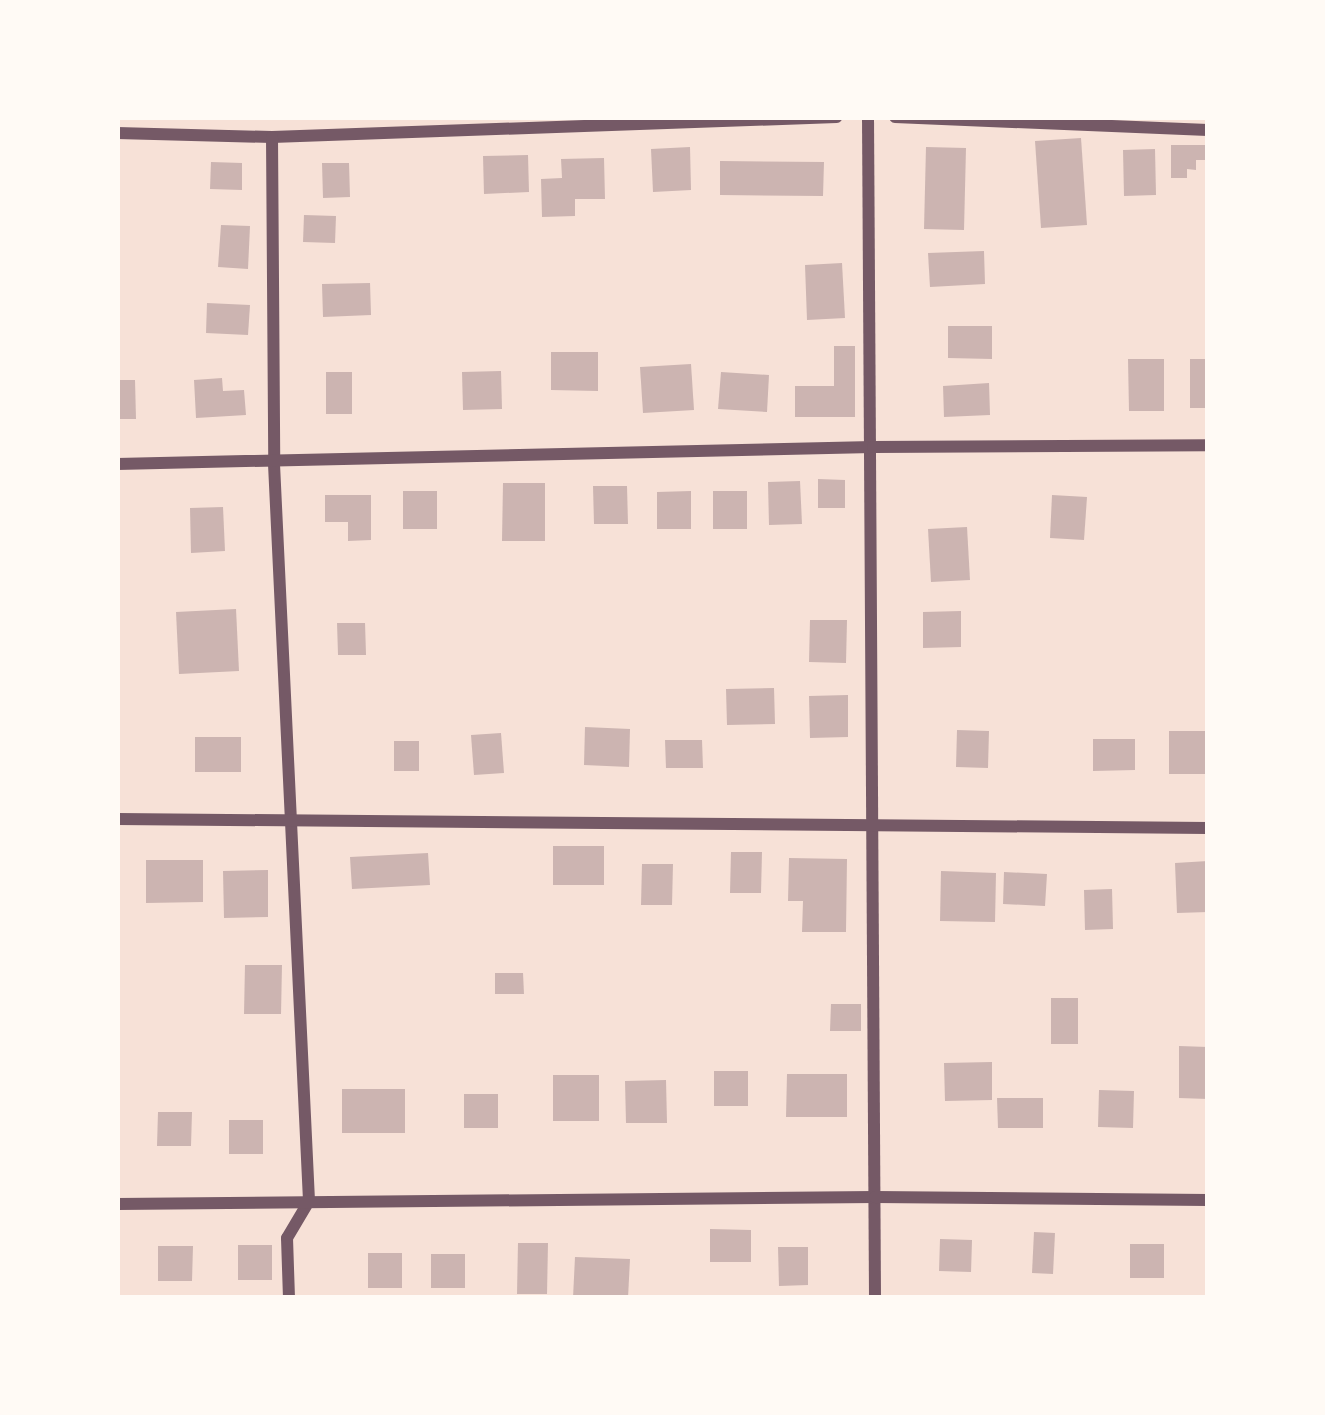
<!DOCTYPE html>
<html>
<head>
<meta charset="utf-8">
<style>
	body { margin:0 }
	#map { position:relative; width:1325px; height:1415px; overflow:hidden; background:#f7e1d7; font-family:Overpass,sans-serif }
	div>[style] { position:absolute }
	[style*='--x'] { left:calc(var(--x)*1px); top:calc(var(--y)*1px); width:calc(var(--w)*1px); rotate:calc(var(--a)*1deg) }
	.building>* { inset:0; background:#ccb4b1 }
	.minor>* { height:12px; margin:-6px; padding:0 6px; transform-origin:6px; border-radius:6px; background:#755966 }
	span { translate:-50% -50%; white-space:nowrap; text-align:center; line-height:1.15; -webkit-text-stroke:12px #fffaf5; paint-order:stroke }
	.frame { position:absolute; inset:0; border:120px solid #fffaf5; pointer-events:none }
</style>
</head>
<body>
<div id="map">
	<div class="building">
		<i style="clip-path:polygon(1081px 138px,1087px 225px,1041px 228px,1035px 141px)"></i>
		<i style="clip-path:polygon(1171px 145px,1208px 145px,1208px 160px,1196px 160px,1196px 170px,1187px 169px,1187px 178px,1171px 178px)"></i>
		<i style="clip-path:polygon(690px 147px,691px 190px,653px 192px,651px 149px)"></i>
		<i style="clip-path:polygon(926px 147px,966px 148px,964px 230px,924px 229px)"></i>
		<i style="clip-path:polygon(1155px 149px,1156px 195px,1124px 196px,1123px 150px)"></i>
		<i style="clip-path:polygon(528px 155px,529px 192px,484px 194px,483px 156px)"></i>
		<i style="clip-path:polygon(604px 158px,605px 199px,575px 199px,575px 216px,542px 217px,541px 179px,562px 178px,561px 159px)"></i>
		<i style="clip-path:polygon(720px 161px,824px 162px,823px 196px,720px 195px)"></i>
		<i style="clip-path:polygon(211px 162px,242px 163px,242px 190px,210px 189px)"></i>
		<i style="clip-path:polygon(322px 163px,349px 163px,350px 197px,323px 198px)"></i>
		<i style="clip-path:polygon(304px 215px,336px 216px,335px 243px,303px 242px)"></i>
		<i style="clip-path:polygon(221px 225px,250px 226px,248px 269px,218px 267px)"></i>
		<i style="clip-path:polygon(984px 251px,985px 284px,930px 287px,928px 253px)"></i>
		<i style="clip-path:polygon(842px 263px,845px 318px,807px 320px,805px 265px)"></i>
		<i style="clip-path:polygon(370px 283px,371px 315px,323px 317px,322px 284px)"></i>
		<i style="clip-path:polygon(207px 303px,250px 305px,248px 335px,206px 333px)"></i>
		<i style="clip-path:polygon(948px 326px,992px 326px,992px 359px,948px 358px)"></i>
		<i style="clip-path:polygon(834px 346px,855px 346px,855px 417px,795px 417px,795px 386px,834px 386px)"></i>
		<i style="clip-path:polygon(551px 352px,598px 352px,598px 391px,551px 390px)"></i>
		<i style="clip-path:polygon(1128px 359px,1164px 359px,1164px 411px,1129px 411px)"></i>
		<i style="clip-path:polygon(1190px 359px,1208px 359px,1208px 408px,1190px 408px)"></i>
		<i style="clip-path:polygon(691px 364px,694px 410px,643px 413px,640px 367px)"></i>
		<i style="clip-path:polygon(501px 371px,502px 409px,463px 410px,462px 372px)"></i>
		<i style="clip-path:polygon(326px 372px,352px 372px,352px 414px,326px 414px)"></i>
		<i style="clip-path:polygon(721px 372px,769px 375px,767px 412px,718px 409px)"></i>
		<i style="clip-path:polygon(222px 378px,223px 391px,244px 390px,246px 415px,196px 418px,194px 380px)"></i>
		<i style="clip-path:polygon(117px 380px,135px 380px,136px 419px,117px 419px)"></i>
		<i style="clip-path:polygon(989px 383px,990px 415px,944px 417px,943px 386px)"></i>
		<i style="clip-path:polygon(818px 479px,845px 480px,845px 508px,818px 508px)"></i>
		<i style="clip-path:polygon(800px 481px,802px 524px,769px 525px,768px 482px)"></i>
		<i style="clip-path:polygon(503px 483px,545px 483px,545px 541px,502px 541px)"></i>
		<i style="clip-path:polygon(593px 486px,627px 486px,628px 524px,594px 524px)"></i>
		<i style="clip-path:polygon(403px 491px,437px 491px,437px 529px,403px 529px)"></i>
		<i style="clip-path:polygon(691px 491px,691px 529px,657px 529px,657px 492px)"></i>
		<i style="clip-path:polygon(713px 491px,747px 491px,747px 529px,713px 529px)"></i>
		<i style="clip-path:polygon(325px 495px,371px 495px,371px 540px,348px 541px,348px 522px,325px 522px)"></i>
		<i style="clip-path:polygon(1052px 495px,1087px 497px,1084px 540px,1050px 538px)"></i>
		<i style="clip-path:polygon(223px 507px,225px 551px,191px 553px,190px 508px)"></i>
		<i style="clip-path:polygon(967px 527px,970px 580px,931px 582px,928px 529px)"></i>
		<i style="clip-path:polygon(236px 609px,239px 671px,179px 674px,176px 612px)"></i>
		<i style="clip-path:polygon(961px 611px,961px 647px,923px 648px,923px 612px)"></i>
		<i style="clip-path:polygon(810px 620px,847px 620px,846px 663px,809px 662px)"></i>
		<i style="clip-path:polygon(337px 623px,365px 623px,366px 655px,338px 655px)"></i>
		<i style="clip-path:polygon(774px 688px,775px 724px,727px 725px,726px 689px)"></i>
		<i style="clip-path:polygon(848px 695px,848px 737px,810px 738px,809px 696px)"></i>
		<i style="clip-path:polygon(585px 727px,630px 729px,629px 767px,584px 765px)"></i>
		<i style="clip-path:polygon(957px 730px,989px 731px,988px 768px,956px 767px)"></i>
		<i style="clip-path:polygon(1169px 731px,1208px 731px,1208px 774px,1169px 774px)"></i>
		<i style="clip-path:polygon(501px 733px,504px 773px,474px 775px,471px 735px)"></i>
		<i style="clip-path:polygon(195px 737px,241px 737px,241px 772px,195px 772px)"></i>
		<i style="clip-path:polygon(1093px 739px,1135px 739px,1135px 770px,1093px 771px)"></i>
		<i style="clip-path:polygon(665px 740px,702px 740px,703px 768px,666px 768px)"></i>
		<i style="clip-path:polygon(394px 741px,419px 741px,419px 771px,394px 771px)"></i>
		<i style="clip-path:polygon(553px 846px,604px 846px,604px 885px,553px 885px)"></i>
		<i style="clip-path:polygon(731px 852px,762px 852px,761px 893px,730px 893px)"></i>
		<i style="clip-path:polygon(428px 853px,430px 885px,352px 889px,350px 857px)"></i>
		<i style="clip-path:polygon(789px 858px,847px 859px,846px 932px,802px 932px,803px 901px,788px 901px)"></i>
		<i style="clip-path:polygon(146px 860px,203px 860px,203px 902px,146px 903px)"></i>
		<i style="clip-path:polygon(1208px 861px,1208px 912px,1177px 913px,1175px 863px)"></i>
		<i style="clip-path:polygon(642px 864px,673px 864px,672px 905px,641px 905px)"></i>
		<i style="clip-path:polygon(268px 870px,268px 917px,224px 918px,223px 871px)"></i>
		<i style="clip-path:polygon(941px 871px,996px 873px,995px 922px,940px 921px)"></i>
		<i style="clip-path:polygon(1004px 872px,1047px 874px,1045px 906px,1003px 904px)"></i>
		<i style="clip-path:polygon(1112px 889px,1113px 929px,1085px 930px,1084px 890px)"></i>
		<i style="clip-path:polygon(245px 965px,282px 965px,281px 1014px,244px 1014px)"></i>
		<i style="clip-path:polygon(495px 973px,523px 973px,524px 994px,495px 994px)"></i>
		<i style="clip-path:polygon(1051px 998px,1078px 998px,1078px 1044px,1051px 1044px)"></i>
		<i style="clip-path:polygon(831px 1004px,861px 1004px,861px 1031px,830px 1031px)"></i>
		<i style="clip-path:polygon(1179px 1046px,1208px 1047px,1208px 1099px,1179px 1098px)"></i>
		<i style="clip-path:polygon(992px 1062px,992px 1100px,945px 1101px,944px 1063px)"></i>
		<i style="clip-path:polygon(714px 1071px,748px 1071px,748px 1106px,714px 1106px)"></i>
		<i style="clip-path:polygon(787px 1074px,847px 1074px,847px 1117px,786px 1117px)"></i>
		<i style="clip-path:polygon(553px 1075px,599px 1075px,599px 1121px,553px 1121px)"></i>
		<i style="clip-path:polygon(666px 1080px,667px 1123px,626px 1123px,625px 1081px)"></i>
		<i style="clip-path:polygon(342px 1089px,405px 1089px,405px 1133px,342px 1133px)"></i>
		<i style="clip-path:polygon(1099px 1090px,1134px 1091px,1133px 1128px,1098px 1127px)"></i>
		<i style="clip-path:polygon(464px 1094px,498px 1094px,498px 1128px,464px 1128px)"></i>
		<i style="clip-path:polygon(997px 1098px,1043px 1098px,1043px 1128px,998px 1128px)"></i>
		<i style="clip-path:polygon(158px 1112px,192px 1112px,191px 1146px,157px 1146px)"></i>
		<i style="clip-path:polygon(229px 1120px,263px 1120px,263px 1154px,229px 1154px)"></i>
		<i style="clip-path:polygon(710px 1229px,751px 1230px,751px 1262px,710px 1262px)"></i>
		<i style="clip-path:polygon(1034px 1232px,1055px 1233px,1053px 1274px,1032px 1273px)"></i>
		<i style="clip-path:polygon(940px 1239px,972px 1240px,971px 1272px,939px 1271px)"></i>
		<i style="clip-path:polygon(518px 1243px,548px 1243px,547px 1294px,517px 1294px)"></i>
		<i style="clip-path:polygon(1130px 1244px,1164px 1244px,1164px 1278px,1130px 1278px)"></i>
		<i style="clip-path:polygon(238px 1245px,272px 1245px,272px 1280px,238px 1280px)"></i>
		<i style="clip-path:polygon(158px 1246px,193px 1246px,192px 1281px,158px 1281px)"></i>
		<i style="clip-path:polygon(778px 1247px,808px 1247px,808px 1285px,779px 1286px)"></i>
		<i style="clip-path:polygon(368px 1253px,402px 1253px,402px 1288px,368px 1288px)"></i>
		<i style="clip-path:polygon(431px 1254px,465px 1254px,465px 1288px,431px 1288px)"></i>
		<i style="clip-path:polygon(575px 1257px,630px 1259px,628px 1298px,573px 1298px)"></i>
	</div>
	<div class="minor">
		<i style="--x:868;--y:117;--w:1181;--a:89.66"></i>
		<i style="--x:895;--y:117;--w:313;--a:2.4"></i>
		<i style="--x:117;--y:133;--w:155;--a:1.5"></i>
		<i style="--x:272;--y:137;--w:565;--a:-2.03"></i>
		<i style="--x:272;--y:137;--w:327;--a:89.6"></i>
		<i style="--x:274;--y:464;--w:738;--a:87.28"></i>
		<i style="--x:309;--y:1201;--w:43;--a:120.7"></i>
		<i style="--x:287;--y:1238;--w:60;--a:88.1"></i>
		<i style="--x:117;--y:464;--w:756;--a:-1.29"></i>
		<i style="--x:873;--y:447;--w:335;--a:-0.3"></i>
		<i style="--x:117;--y:819;--w:1091;--a:0.47"></i>
		<i style="--x:117;--y:1204;--w:758;--a:-0.53"></i>
		<i style="--x:875;--y:1197;--w:333;--a:0.5"></i>
	</div>
	<div class="frame"></div>
</div>
</body>
</html>
